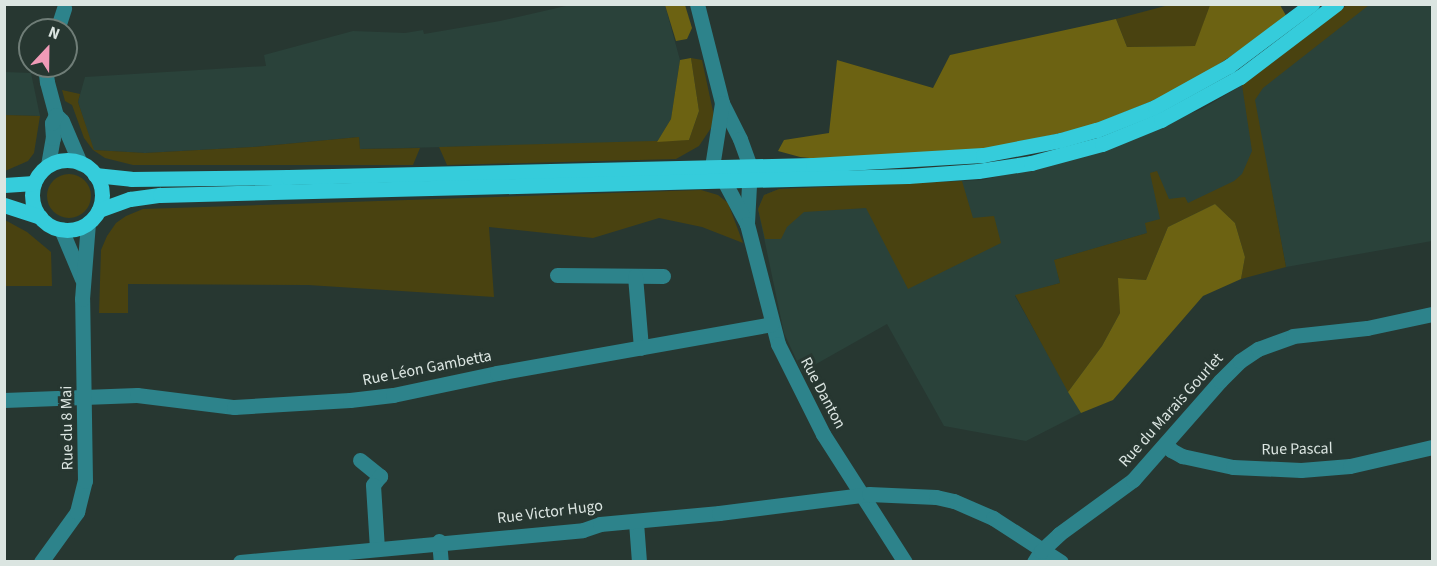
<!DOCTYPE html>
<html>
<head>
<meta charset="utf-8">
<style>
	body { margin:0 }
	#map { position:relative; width:1437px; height:566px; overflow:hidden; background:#273731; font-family:"Source Sans 3",sans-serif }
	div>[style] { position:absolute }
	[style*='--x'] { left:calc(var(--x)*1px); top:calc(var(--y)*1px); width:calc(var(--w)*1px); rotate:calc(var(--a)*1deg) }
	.built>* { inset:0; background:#2a423a }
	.green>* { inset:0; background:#494210 }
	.round { border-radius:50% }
	.forest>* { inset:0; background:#6c6212 }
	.minor>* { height:15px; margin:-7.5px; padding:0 7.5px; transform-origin:7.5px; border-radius:7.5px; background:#2d838b }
	.major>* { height:15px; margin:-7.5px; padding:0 7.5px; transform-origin:7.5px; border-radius:7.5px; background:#35ccdb }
	.major>.ring { margin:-7.5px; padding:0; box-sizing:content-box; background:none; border:15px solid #35ccdb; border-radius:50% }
	span { translate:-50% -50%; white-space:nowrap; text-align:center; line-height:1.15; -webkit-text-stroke:6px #273731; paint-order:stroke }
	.street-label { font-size:16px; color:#dbe5e1 }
	.frame { position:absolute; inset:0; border:6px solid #dbe5e1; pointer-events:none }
	.north { position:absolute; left:18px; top:18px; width:60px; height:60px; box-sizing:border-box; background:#273731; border:2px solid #6f7d77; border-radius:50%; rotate:22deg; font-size:16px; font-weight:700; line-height:24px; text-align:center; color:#dbe5e1 }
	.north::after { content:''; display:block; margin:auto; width:21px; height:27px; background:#f09ab7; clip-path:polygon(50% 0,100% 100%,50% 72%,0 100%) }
</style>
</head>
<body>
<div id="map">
	<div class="built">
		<i style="clip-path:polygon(570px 5px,665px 5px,680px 60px,671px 119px,657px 142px,360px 149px,359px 137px,253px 147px,145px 153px,93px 150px,78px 102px,85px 77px,266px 66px,264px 55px,353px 31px,405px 33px,423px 30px,424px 34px,500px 21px)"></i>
		<i style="clip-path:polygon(1347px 5px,1431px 5px,1432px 241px,1286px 267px,1269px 178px,1168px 227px,1055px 260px,1060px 283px,1015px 296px,1081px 413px,1026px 441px,944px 426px,887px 324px,802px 372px,784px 333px,758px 209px,764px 195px,779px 189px,982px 180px,1062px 161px,1202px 109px,1249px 81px)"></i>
		<i style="clip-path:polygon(5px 72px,31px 73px,40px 116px,5px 115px)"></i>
	</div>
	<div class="green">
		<i style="clip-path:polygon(1169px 5px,1210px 5px,1196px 46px,1127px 47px,1116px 19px)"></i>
		<i style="clip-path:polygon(1347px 5px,1369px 5px,1263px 88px,1255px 100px,1286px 267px,1241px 279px,1245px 257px,1235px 223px,1215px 204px,1168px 227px,1146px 280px,1119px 278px,1120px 313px,1102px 346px,1068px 392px,1015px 295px,1060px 283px,1054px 260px,1147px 233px,1145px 223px,1160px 219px,1150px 173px,1157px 171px,1169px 199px,1185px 197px,1188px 203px,1234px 181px,1242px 174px,1252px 151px,1242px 85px)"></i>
		<i style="clip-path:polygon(691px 58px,702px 60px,714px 116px,711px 128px,699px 146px,676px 159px,447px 165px,439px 147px,689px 140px,699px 111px)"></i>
		<i style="clip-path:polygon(62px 90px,80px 94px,78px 102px,94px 150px,145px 153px,253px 147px,359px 137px,360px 149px,420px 148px,413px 165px,133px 165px,105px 158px,93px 150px,84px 138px,72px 105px,65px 101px)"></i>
		<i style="clip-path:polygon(5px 115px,40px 116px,34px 153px,28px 161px,5px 171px)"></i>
		<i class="round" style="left:47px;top:174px;width:44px;height:44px"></i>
		<i style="clip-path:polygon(962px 181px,973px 218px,994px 216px,1001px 243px,908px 289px,866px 208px,804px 212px,787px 227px,781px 239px,765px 239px,758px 209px,764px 195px,779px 189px)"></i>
		<i style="clip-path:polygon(701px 190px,718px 195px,728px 203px,743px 243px,702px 227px,659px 218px,593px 238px,489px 227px,494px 297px,308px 285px,128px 284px,128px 313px,99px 313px,101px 250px,107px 236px,116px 223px,126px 216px,143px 209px)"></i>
		<i style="clip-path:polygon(5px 220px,27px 232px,51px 252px,52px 286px,5px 286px)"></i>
	</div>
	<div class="forest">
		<i style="clip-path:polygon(665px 5px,685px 5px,692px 28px,687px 39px,676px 41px)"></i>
		<i style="clip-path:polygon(1210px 5px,1280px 5px,1288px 19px,1179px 90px,1088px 127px,984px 150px,829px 160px,800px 157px,778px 151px,784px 140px,829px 133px,837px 60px,933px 88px,950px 55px,1116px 19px,1127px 47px,1195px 46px)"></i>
		<i style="clip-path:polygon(691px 58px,699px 111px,689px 140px,657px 142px,671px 119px,680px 60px)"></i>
		<i style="clip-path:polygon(1215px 204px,1235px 223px,1245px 257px,1241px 279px,1203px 296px,1113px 400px,1081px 413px,1068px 392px,1102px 346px,1120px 313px,1118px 278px,1146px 280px,1168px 227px)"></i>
	</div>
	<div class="minor">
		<i style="--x:697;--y:4;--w:102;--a:75.8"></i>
		<i style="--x:722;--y:103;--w:40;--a:63.4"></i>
		<i style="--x:740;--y:139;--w:29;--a:70"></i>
		<i style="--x:750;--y:166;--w:58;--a:93"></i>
		<i style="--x:57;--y:30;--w:23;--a:-72"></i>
		<i style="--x:45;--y:66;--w:16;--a:83"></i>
		<i style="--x:47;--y:82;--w:34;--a:75"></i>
		<i style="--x:56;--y:115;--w:8;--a:45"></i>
		<i style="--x:62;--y:121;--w:46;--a:66.8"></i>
		<i style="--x:722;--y:103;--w:65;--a:98.9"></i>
		<i style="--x:712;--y:167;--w:18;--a:49"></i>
		<i style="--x:724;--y:181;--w:49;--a:61.9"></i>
		<i style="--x:747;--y:224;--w:124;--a:75.5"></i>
		<i style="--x:778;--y:344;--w:101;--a:63.4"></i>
		<i style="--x:823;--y:434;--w:152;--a:57.4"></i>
		<i style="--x:48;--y:165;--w:27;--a:-80"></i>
		<i style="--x:53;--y:138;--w:15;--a:-94"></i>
		<i style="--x:52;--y:123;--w:9;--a:-63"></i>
		<i style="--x:61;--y:229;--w:54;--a:67.2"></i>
		<i style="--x:557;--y:275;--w:106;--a:0.5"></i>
		<i style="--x:635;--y:276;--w:72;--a:85.2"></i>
		<i style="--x:4;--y:400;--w:133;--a:-2.2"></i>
		<i style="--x:137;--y:395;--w:98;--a:7.1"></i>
		<i style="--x:234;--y:407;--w:116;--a:-3.5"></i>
		<i style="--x:350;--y:400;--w:43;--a:-6.6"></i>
		<i style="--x:393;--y:395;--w:106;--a:-11.9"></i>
		<i style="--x:497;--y:373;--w:279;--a:-10.1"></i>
		<i style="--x:1166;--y:443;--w:9;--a:54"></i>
		<i style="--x:1171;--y:450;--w:13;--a:29"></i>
		<i style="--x:1182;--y:456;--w:52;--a:12.2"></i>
		<i style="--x:1233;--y:467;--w:68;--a:2.5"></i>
		<i style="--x:1301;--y:470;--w:49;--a:-4.7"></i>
		<i style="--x:1350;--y:466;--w:84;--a:-13"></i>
		<i style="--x:360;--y:460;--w:26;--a:39"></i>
		<i style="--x:380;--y:476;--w:11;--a:128"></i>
		<i style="--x:373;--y:485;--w:63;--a:86.4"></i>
		<i style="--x:636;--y:522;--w:40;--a:85.7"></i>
		<i style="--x:439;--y:541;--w:21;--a:85"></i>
		<i style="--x:41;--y:562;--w:62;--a:-54.2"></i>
		<i style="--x:77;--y:512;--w:32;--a:-76"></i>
		<i style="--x:85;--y:481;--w:182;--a:-90.9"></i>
		<i style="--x:82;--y:299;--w:76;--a:-85.5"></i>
		<i style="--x:240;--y:562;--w:344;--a:-5.3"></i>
		<i style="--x:583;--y:530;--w:18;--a:-19"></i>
		<i style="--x:600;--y:524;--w:120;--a:-5.3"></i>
		<i style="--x:719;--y:513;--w:151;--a:-7.2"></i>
		<i style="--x:869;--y:494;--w:67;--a:2.6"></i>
		<i style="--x:936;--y:497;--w:18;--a:13"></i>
		<i style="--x:954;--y:501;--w:43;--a:23.6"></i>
		<i style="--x:993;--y:518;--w:81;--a:32.9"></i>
		<i style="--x:1034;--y:562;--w:13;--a:-58"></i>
		<i style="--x:1041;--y:551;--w:25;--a:-43"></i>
		<i style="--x:1059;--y:534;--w:92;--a:-36.1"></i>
		<i style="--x:1133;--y:480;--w:132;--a:-48.7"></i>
		<i style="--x:1220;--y:381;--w:28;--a:-45"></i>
		<i style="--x:1240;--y:361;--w:22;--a:-34"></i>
		<i style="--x:1258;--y:349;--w:37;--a:-20"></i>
		<i style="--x:1293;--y:336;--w:74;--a:-6.2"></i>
		<i style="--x:1367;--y:328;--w:66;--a:-12.2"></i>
	</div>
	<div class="major">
		<i class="ring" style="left:32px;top:160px;width:55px;height:55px"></i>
		<i style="--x:95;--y:175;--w:36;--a:6"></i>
		<i style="--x:131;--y:179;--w:157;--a:-0.7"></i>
		<i style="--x:288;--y:177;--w:525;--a:-1.31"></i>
		<i style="--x:813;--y:165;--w:170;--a:-3.4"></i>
		<i style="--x:983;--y:155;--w:79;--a:-10.9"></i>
		<i style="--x:1061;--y:140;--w:37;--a:-16"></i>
		<i style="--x:1097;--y:130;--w:62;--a:-21.6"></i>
		<i style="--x:1155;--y:107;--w:85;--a:-29"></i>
		<i style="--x:1229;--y:66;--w:104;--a:-36.8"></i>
		<i style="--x:4;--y:185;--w:30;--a:-4"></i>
		<i style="--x:4;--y:205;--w:38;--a:18"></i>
		<i style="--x:99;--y:210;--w:33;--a:-20"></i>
		<i style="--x:130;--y:199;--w:30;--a:-8"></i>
		<i style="--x:160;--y:195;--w:748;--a:-1.46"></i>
		<i style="--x:908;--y:176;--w:70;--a:-4.1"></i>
		<i style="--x:978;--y:171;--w:54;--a:-8.6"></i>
		<i style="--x:1031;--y:163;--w:73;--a:-15"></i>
		<i style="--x:1102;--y:144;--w:64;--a:-22.1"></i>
		<i style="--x:1161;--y:120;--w:90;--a:-28.6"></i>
		<i style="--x:1240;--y:77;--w:121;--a:-37.2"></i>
	</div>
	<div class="street-label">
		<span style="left:427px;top:368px;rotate:-11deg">Rue Léon Gambetta</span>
		<span style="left:823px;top:393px;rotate:62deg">Rue Danton</span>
		<span style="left:1171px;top:410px;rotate:-48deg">Rue du Marais Gourlet</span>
		<span style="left:67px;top:428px;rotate:-91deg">Rue du 8 Mai</span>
		<span style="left:1297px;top:449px;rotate:-1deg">Rue Pascal</span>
		<span style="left:550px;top:512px;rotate:-7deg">Rue Victor Hugo</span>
	</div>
	<div class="frame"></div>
	<div class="north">N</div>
</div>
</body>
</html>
